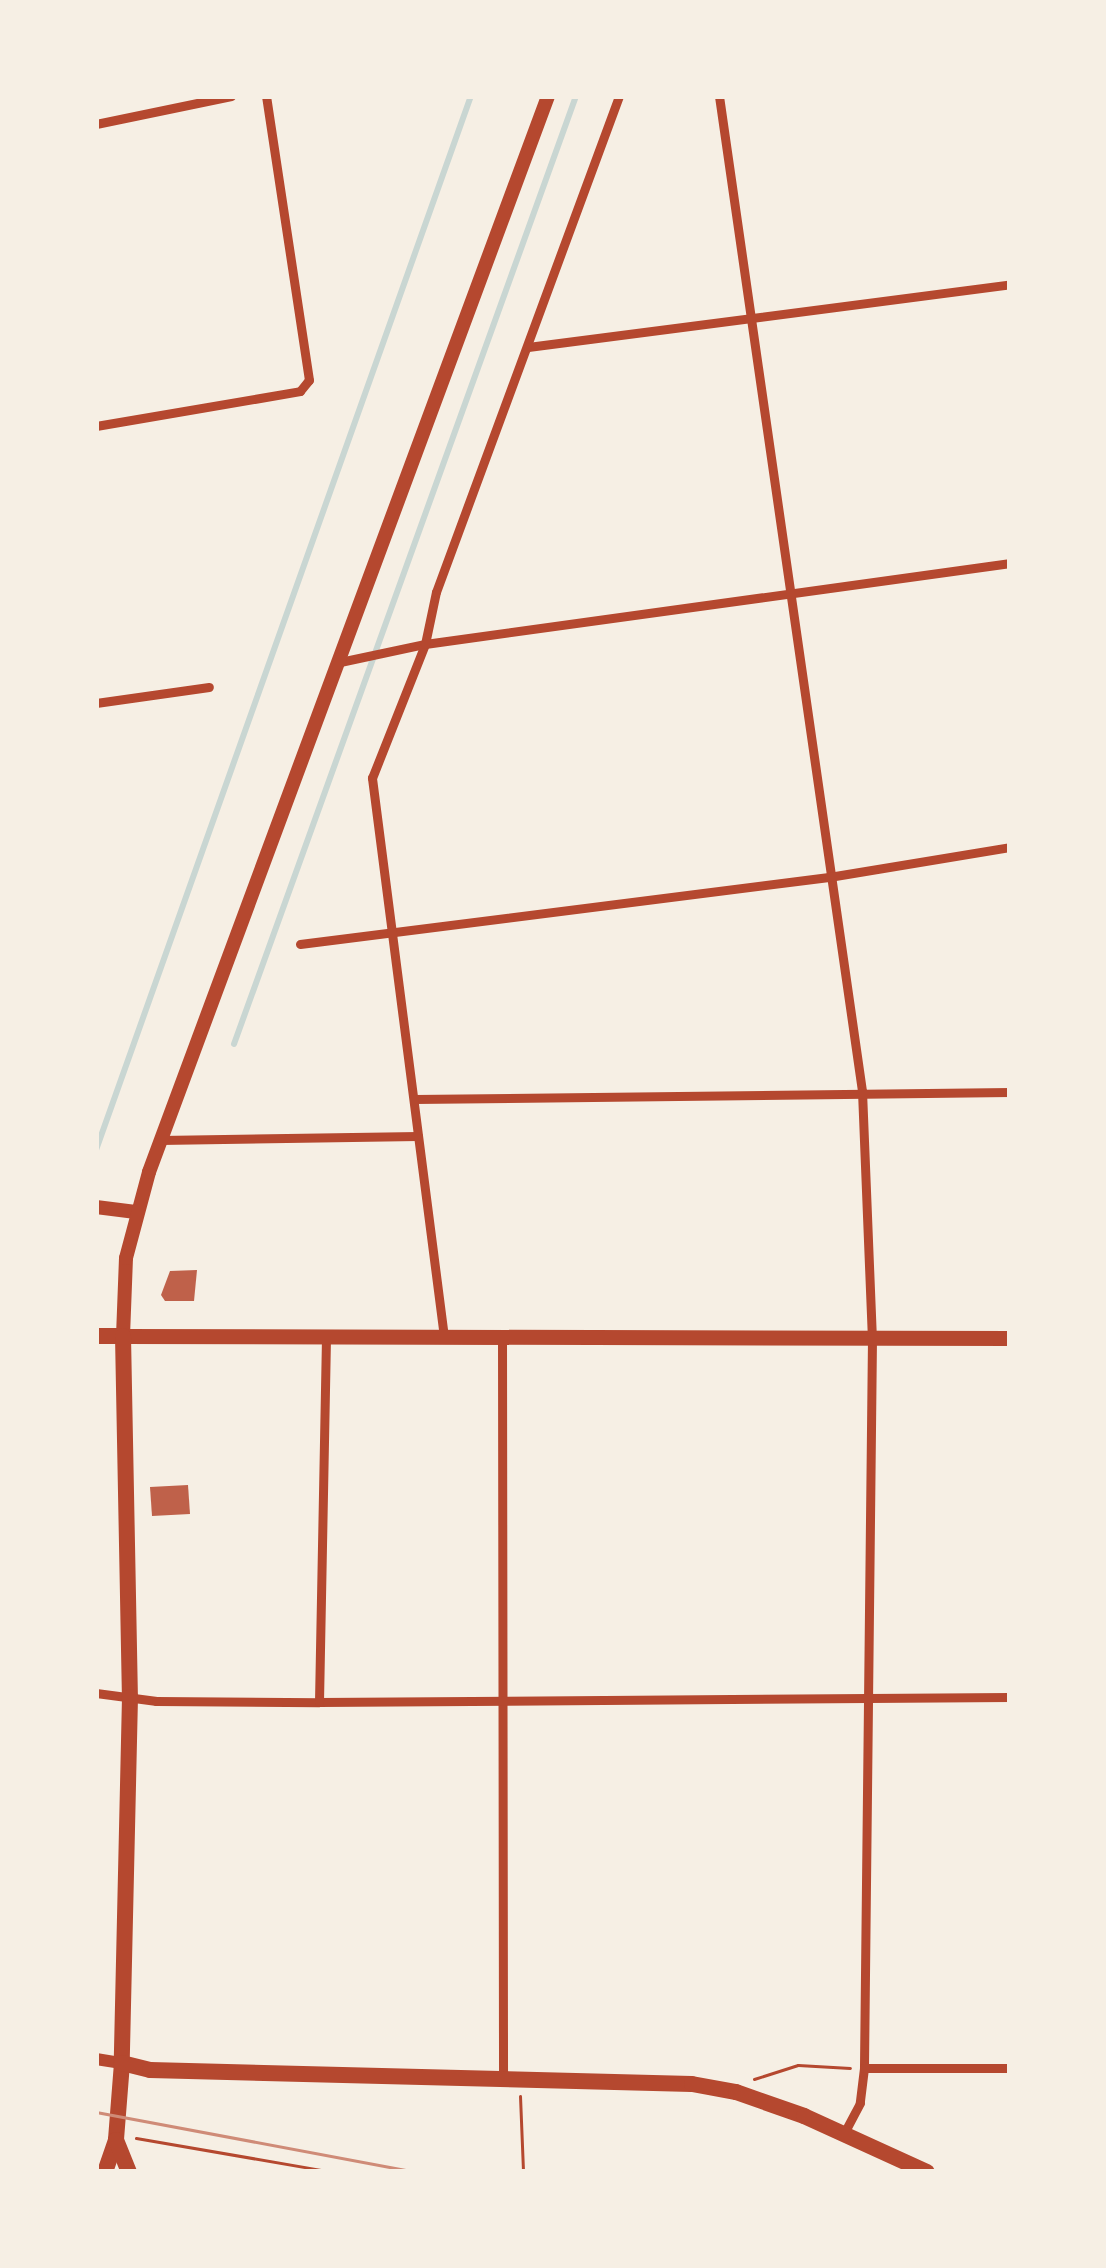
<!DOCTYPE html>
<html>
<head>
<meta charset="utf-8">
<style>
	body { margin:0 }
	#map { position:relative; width:1106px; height:2268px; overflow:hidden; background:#f6efe4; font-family:"PT Sans",sans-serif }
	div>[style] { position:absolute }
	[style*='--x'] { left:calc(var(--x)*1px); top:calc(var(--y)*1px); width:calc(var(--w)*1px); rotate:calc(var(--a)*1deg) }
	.stream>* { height:6px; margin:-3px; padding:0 3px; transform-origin:3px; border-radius:3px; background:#c9d6d2 }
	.building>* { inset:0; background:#bf614a }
	.path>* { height:3px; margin:-1.5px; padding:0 1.5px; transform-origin:1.5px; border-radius:1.5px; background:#b5482f }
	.minor>* { height:9px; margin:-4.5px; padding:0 4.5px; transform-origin:4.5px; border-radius:4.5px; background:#b5482f }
	.tertiary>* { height:12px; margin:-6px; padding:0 6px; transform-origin:6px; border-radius:6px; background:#b5482f }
	.secondary>* { height:14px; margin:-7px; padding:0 7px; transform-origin:7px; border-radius:7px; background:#b5482f }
	.primary>* { height:15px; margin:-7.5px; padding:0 7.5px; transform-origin:7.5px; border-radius:7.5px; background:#b5482f }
	.trunk>* { height:16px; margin:-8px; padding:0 8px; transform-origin:8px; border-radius:8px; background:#b5482f }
	.tram>* { height:3px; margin:-1.5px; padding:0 1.5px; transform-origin:1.5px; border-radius:1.5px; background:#cf8b77 }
	span { translate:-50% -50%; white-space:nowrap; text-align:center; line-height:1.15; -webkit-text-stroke:10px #f6efe4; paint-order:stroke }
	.frame { position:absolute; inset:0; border:99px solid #f6efe4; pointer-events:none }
</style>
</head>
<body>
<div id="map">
	<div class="stream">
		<i style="--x:234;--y:1044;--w:1008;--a:-70.16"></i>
		<i style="--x:96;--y:1150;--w:1119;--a:-70.42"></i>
	</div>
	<div class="building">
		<i style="clip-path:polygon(197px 1270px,194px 1301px,165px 1301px,161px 1295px,170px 1271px)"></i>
		<i style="clip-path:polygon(188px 1485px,190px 1514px,152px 1516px,150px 1487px)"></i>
	</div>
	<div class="path">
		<i style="--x:754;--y:2079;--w:46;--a:-17.7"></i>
		<i style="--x:798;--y:2065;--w:52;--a:3.3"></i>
		<i style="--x:520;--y:2096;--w:76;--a:87.7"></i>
		<i style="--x:136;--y:2138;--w:199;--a:9.8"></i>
	</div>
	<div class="minor">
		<i style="--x:719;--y:96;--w:1005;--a:81.82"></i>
		<i style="--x:862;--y:1091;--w:247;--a:87.7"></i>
		<i style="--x:872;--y:1338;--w:730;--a:90.63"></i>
		<i style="--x:864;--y:2068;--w:35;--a:97"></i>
		<i style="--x:860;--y:2103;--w:34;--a:118"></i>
		<i style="--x:96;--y:124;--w:138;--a:-11.7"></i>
		<i style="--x:528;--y:347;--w:486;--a:-7.4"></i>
		<i style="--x:96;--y:426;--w:207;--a:-9.7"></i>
		<i style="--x:300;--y:391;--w:14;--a:-51"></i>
		<i style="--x:309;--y:380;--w:287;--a:-98.6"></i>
		<i style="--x:340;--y:662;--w:87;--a:-12"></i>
		<i style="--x:425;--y:644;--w:591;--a:-7.88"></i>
		<i style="--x:96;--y:703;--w:114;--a:-8.1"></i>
		<i style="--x:300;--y:944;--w:533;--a:-7.22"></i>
		<i style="--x:829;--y:877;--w:183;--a:-9.4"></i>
		<i style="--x:414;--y:1099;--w:596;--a:-0.67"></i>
		<i style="--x:160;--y:1140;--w:258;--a:-0.9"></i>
		<i style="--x:444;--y:1337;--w:564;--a:-97.34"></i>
		<i style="--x:372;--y:778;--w:144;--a:-68.4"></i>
		<i style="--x:425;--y:644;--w:53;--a:-78.1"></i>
		<i style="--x:436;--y:592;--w:529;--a:-69.75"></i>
		<i style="--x:502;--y:1337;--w:739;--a:89.92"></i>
		<i style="--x:96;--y:1693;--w:61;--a:7.6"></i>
		<i style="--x:156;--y:1701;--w:163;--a:0.4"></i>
		<i style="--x:319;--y:1702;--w:691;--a:-0.41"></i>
		<i style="--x:319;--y:1702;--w:366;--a:-88.9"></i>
		<i style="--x:864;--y:2068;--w:146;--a:0"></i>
	</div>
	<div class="tertiary">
		<i style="--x:96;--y:2059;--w:26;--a:9"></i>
	</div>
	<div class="secondary">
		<i style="--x:96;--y:1207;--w:40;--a:7.1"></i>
		<i style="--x:123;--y:1336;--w:78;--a:-87.8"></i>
		<i style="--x:126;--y:1258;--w:89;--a:-75"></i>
		<i style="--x:149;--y:1172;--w:1148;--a:-69.65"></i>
	</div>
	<div class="primary">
		<i style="--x:123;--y:1336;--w:887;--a:0.13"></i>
	</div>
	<div class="trunk">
		<i style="--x:96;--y:1336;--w:27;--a:0"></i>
		<i style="--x:123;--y:1336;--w:361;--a:88.9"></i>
		<i style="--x:130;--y:1697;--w:366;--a:91.3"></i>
		<i style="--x:122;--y:2063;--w:77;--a:94.5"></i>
		<i style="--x:116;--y:2140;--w:34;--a:109"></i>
		<i style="--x:122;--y:2063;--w:29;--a:14"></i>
		<i style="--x:150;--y:2070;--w:542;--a:1.48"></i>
		<i style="--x:692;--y:2084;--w:45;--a:10.3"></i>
		<i style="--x:736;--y:2092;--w:72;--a:19.4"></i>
		<i style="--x:804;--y:2116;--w:135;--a:24.5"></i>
		<i style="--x:116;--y:2140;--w:35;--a:68"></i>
	</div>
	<div class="tram">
		<i style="--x:96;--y:2112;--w:327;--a:10.6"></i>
	</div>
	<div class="frame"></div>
</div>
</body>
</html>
